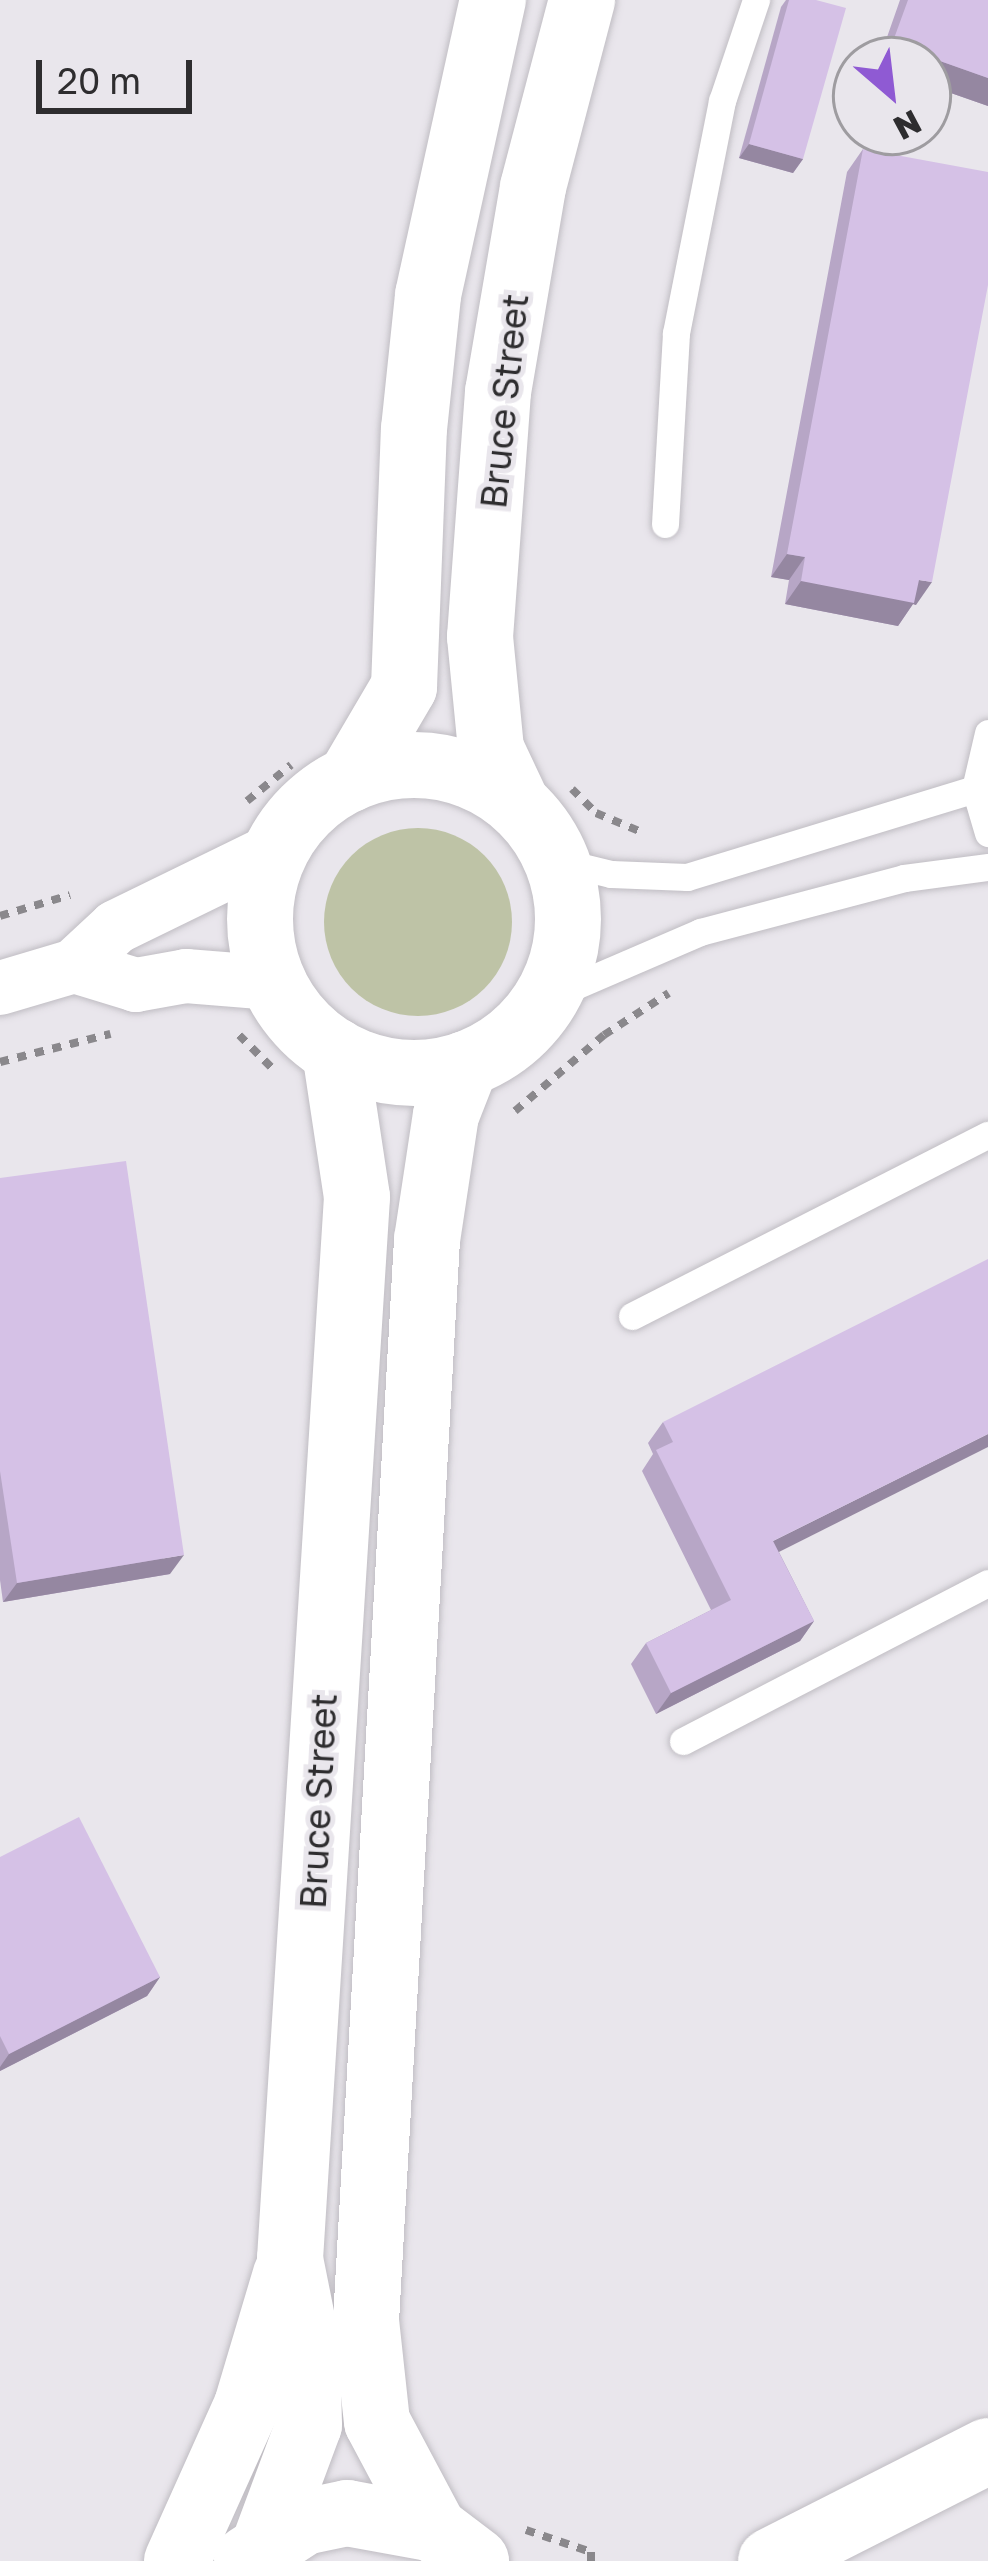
<!DOCTYPE html>
<html>
<head>
<meta charset="utf-8">
<style>
	body { margin:0 }
	#map { position:relative; width:988px; height:2561px; overflow:hidden; background:#e9e6ec; font-family:"Golos Text",sans-serif }
	div>[style] { position:absolute }
	[style*='--x'] { left:calc(var(--x)*1px); top:calc(var(--y)*1px); width:calc(var(--w)*1px); rotate:calc(var(--a)*1deg) }
	.green>* { inset:0; background:#bec3a6 }
	.round { border-radius:50% }
	.path>* { height:8px; margin-top:-4px; transform-origin:0; background:repeating-linear-gradient(90deg,#8a888c 0 9px,transparent 0 18px) }
	.roads { filter:drop-shadow(0 0 3px #c0bdc3) drop-shadow(0 0 3px #c0bdc3) }
	.lane>* { height:27px; margin:-13.5px; padding:0 13.5px; transform-origin:13.5px; border-radius:13.5px; background:#fff }
	.street>* { height:54px; margin:-27px; padding:0 27px; transform-origin:27px; border-radius:27px; background:#fff }
	.secondary>* { height:66px; margin:-33px; padding:0 33px; transform-origin:33px; border-radius:33px; background:#fff }
	.secondary>.ring { margin:-33px; padding:0; box-sizing:content-box; background:none; border:66px solid #fff; border-radius:50% }
	.wall>* { inset:0; background:#b7a6c6 }
	.shaded-wall>* { inset:0; background:#9587a1 }
	.building>* { inset:0; background:#d5c1e6 }
	span { translate:-50% -50%; white-space:nowrap; text-align:center; line-height:1.15; -webkit-text-stroke:10px #e9e6ec; paint-order:stroke }
	.street-label { font-size:36px; color:#2e2d2f }
	.north { position:absolute; left:832px; top:36px; width:120px; height:120px; box-sizing:border-box; background:#e9e6ec; border:3px solid #9e9ca0; border-radius:50%; rotate:152deg; font-size:33px; font-weight:700; line-height:48px; text-align:center; color:#2e2d2f }
	.north::after { content:''; display:block; margin:auto; width:42px; height:54px; background:#8f5ad3; clip-path:polygon(50% 0,100% 100%,50% 72%,0 100%) }
	.scale { position:absolute; left:36px; top:60px; width:156px; height:54px; box-sizing:border-box; border:6px solid #2e2d2f; border-top:0; padding-left:15px; font-size:36px; line-height:42px; white-space:nowrap; color:#2e2d2f; -webkit-text-stroke:9px #e9e6ec; paint-order:stroke }
</style>
</head>
<body>
<div id="map">
	<div class="green">
		<i class="round" style="left:324px;top:828px;width:188px;height:188px"></i>
	</div>
	<div class="path">
		<i style="--x:572;--y:789;--w:34;--a:45"></i>
		<i style="--x:596;--y:813;--w:47;--a:22.7"></i>
		<i style="--x:247;--y:801;--w:57;--a:-39.3"></i>
		<i style="--x:0;--y:916;--w:73;--a:-16.7"></i>
		<i style="--x:239;--y:1035;--w:51;--a:45"></i>
		<i style="--x:0;--y:1062;--w:114;--a:-14.3"></i>
		<i style="--x:515;--y:1111;--w:117;--a:-40.5"></i>
		<i style="--x:604;--y:1035;--w:77;--a:-32.9"></i>
		<i style="--x:526;--y:2530;--w:69;--a:18.7"></i>
		<i style="--x:591;--y:2552;--w:9;--a:90"></i>
	</div>
	<div class="roads">
		<div class="lane">
			<i style="--x:665;--y:524;--w:191;--a:-86.7"></i>
			<i style="--x:676;--y:333;--w:237;--a:-78.8"></i>
			<i style="--x:722;--y:101;--w:107;--a:-71.4"></i>
			<i style="--x:988;--y:733;--w:57;--a:103.1"></i>
			<i style="--x:975;--y:789;--w:46;--a:73.5"></i>
			<i style="--x:557;--y:861;--w:56;--a:13.5"></i>
			<i style="--x:611;--y:874;--w:76;--a:2.3"></i>
			<i style="--x:687;--y:877;--w:301;--a:-17"></i>
			<i style="--x:547;--y:998;--w:167;--a:-23.3"></i>
			<i style="--x:700;--y:932;--w:211;--a:-14.8"></i>
			<i style="--x:904;--y:878;--w:85;--a:-7.5"></i>
			<i style="--x:632;--y:1316;--w:399;--a:-27"></i>
			<i style="--x:683;--y:1741;--w:343;--a:-27.4"></i>
		</div>
		<div class="street">
			<i style="--x:74;--y:966;--w:65;--a:17"></i>
			<i style="--x:136;--y:985;--w:51;--a:-10.2"></i>
			<i style="--x:186;--y:976;--w:87;--a:4.6"></i>
			<i style="--x:0;--y:988;--w:77;--a:-16.6"></i>
			<i style="--x:74;--y:966;--w:57;--a:-42.9"></i>
			<i style="--x:116;--y:927;--w:180;--a:-26"></i>
		</div>
		<div class="secondary">
			<i class="ring" style="left:260px;top:765px;width:242px;height:242px"></i>
			<i style="--x:350;--y:779;--w:107;--a:-59.6"></i>
			<i style="--x:404;--y:687;--w:258;--a:-87.8"></i>
			<i style="--x:414;--y:429;--w:135;--a:-84"></i>
			<i style="--x:428;--y:295;--w:302;--a:-77.6"></i>
			<i style="--x:516;--y:802;--w:59;--a:-115.3"></i>
			<i style="--x:491;--y:749;--w:113;--a:-95.6"></i>
			<i style="--x:480;--y:637;--w:246;--a:-85.8"></i>
			<i style="--x:498;--y:392;--w:208;--a:-80.3"></i>
			<i style="--x:533;--y:187;--w:193;--a:-75.3"></i>
			<i style="--x:434;--y:2529;--w:121;--a:-118"></i>
			<i style="--x:377;--y:2422;--w:102;--a:-96.2"></i>
			<i style="--x:366;--y:2321;--w:1083;--a:-86.77"></i>
			<i style="--x:427;--y:1240;--w:126;--a:-81.4"></i>
			<i style="--x:446;--y:1115;--w:55;--a:-68.6"></i>
			<i style="--x:265;--y:2543;--w:126;--a:-69.6"></i>
			<i style="--x:309;--y:2425;--w:81;--a:-91.4"></i>
			<i style="--x:307;--y:2344;--w:87;--a:-101.3"></i>
			<i style="--x:290;--y:2259;--w:1064;--a:-86.39"></i>
			<i style="--x:357;--y:1197;--w:148;--a:-98.6"></i>
			<i style="--x:247;--y:2559;--w:68;--a:-33"></i>
			<i style="--x:304;--y:2522;--w:44;--a:-11.8"></i>
			<i style="--x:347;--y:2513;--w:88;--a:10.4"></i>
			<i style="--x:434;--y:2529;--w:53;--a:37.3"></i>
			<i style="--x:177;--y:2561;--w:171;--a:-65.8"></i>
			<i style="--x:247;--y:2405;--w:137;--a:-73.4"></i>
			<i style="--x:771;--y:2561;--w:243;--a:-26.9"></i>
		</div>
	</div>
	<div class="wall">
		<i style="clip-path:polygon(786px 0,789px 0,803px 159px,793px 173px,739px 158px,781px 7px)"></i>
		<i style="clip-path:polygon(900px 0,988px 0,988px 106px,928px 85px,928px 60px,879px 60px)"></i>
		<i style="clip-path:polygon(863px 149px,916px 605px,913px 604px,898px 626px,785px 604px,789px 580px,771px 577px,847px 172px)"></i>
		<i style="clip-path:polygon(0 1178px,170px 1574px,3px 1602px,0 1580px)"></i>
		<i style="clip-path:polygon(663px 1422px,779px 1552px,814px 1621px,800px 1641px,656px 1714px,631px 1664px,646px 1643px,711px 1610px,642px 1471px,653px 1454px,648px 1443px)"></i>
		<i style="clip-path:polygon(0 1857px,160px 1977px,147px 1996px,0 2071px)"></i>
	</div>
	<div class="shaded-wall">
		<i style="clip-path:polygon(892px 44px,988px 78px,988px 106px,928px 85px,928px 60px,881px 60px)"></i>
		<i style="clip-path:polygon(749px 144px,803px 159px,793px 173px,739px 158px)"></i>
		<i style="clip-path:polygon(787px 554px,805px 557px,789px 580px,771px 577px)"></i>
		<i style="clip-path:polygon(919px 580px,932px 582px,916px 605px,913px 604px,898px 626px,785px 604px,801px 581px)"></i>
		<i style="clip-path:polygon(988px 1434px,988px 1447px,759px 1562px,773px 1541px)"></i>
		<i style="clip-path:polygon(184px 1555px,170px 1574px,3px 1602px,17px 1583px)"></i>
		<i style="clip-path:polygon(814px 1621px,800px 1641px,656px 1714px,671px 1693px)"></i>
		<i style="clip-path:polygon(160px 1977px,147px 1996px,0 2071px,0 2067px,9px 2054px)"></i>
	</div>
	<div class="building">
		<i style="clip-path:polygon(789px 0,816px 0,846px 8px,803px 159px,749px 144px)"></i>
		<i style="clip-path:polygon(908px 0,988px 0,988px 78px,892px 44px)"></i>
		<i style="clip-path:polygon(863px 149px,988px 172px,988px 285px,932px 582px,919px 580px,914px 603px,801px 581px,805px 557px,787px 554px)"></i>
		<i style="clip-path:polygon(126px 1161px,184px 1555px,17px 1583px,0 1471px,0 1178px)"></i>
		<i style="clip-path:polygon(988px 1259px,988px 1434px,773px 1541px,814px 1621px,671px 1693px,646px 1643px,731px 1600px,656px 1450px,673px 1442px,663px 1422px)"></i>
		<i style="clip-path:polygon(79px 1817px,160px 1977px,9px 2054px,0 2036px,0 1857px)"></i>
	</div>
	<div class="street-label">
		<span style="left:504px;top:401px;rotate:-84deg">Bruce Street</span>
		<span style="left:318px;top:1801px;rotate:-87deg">Bruce Street</span>
	</div>
	<div class="north">N</div>
	<div class="scale">20 m</div>
</div>
</body>
</html>
